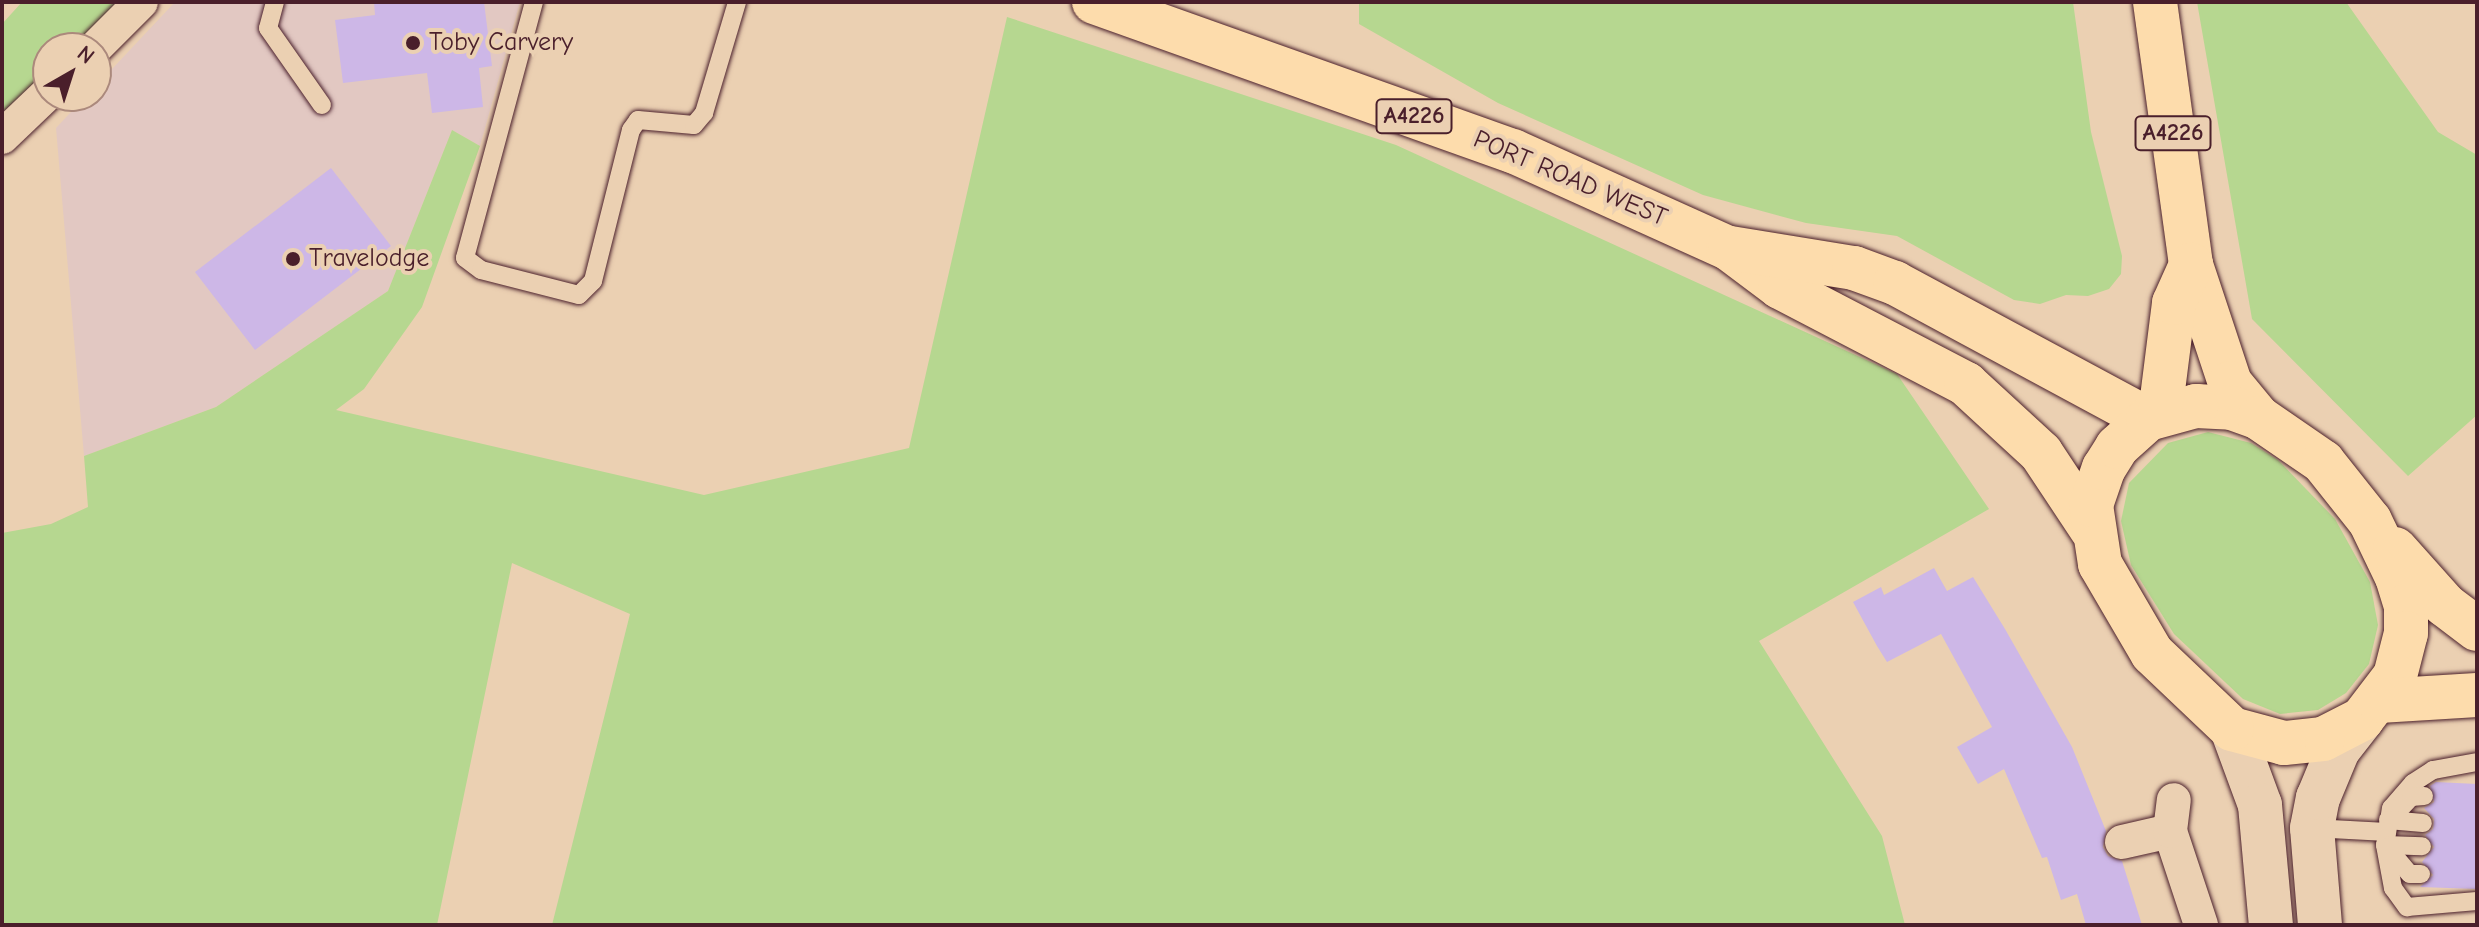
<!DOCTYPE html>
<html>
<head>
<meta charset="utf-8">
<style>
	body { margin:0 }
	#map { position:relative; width:2479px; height:927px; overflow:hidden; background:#ebd0b2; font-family:"Comic Neue",sans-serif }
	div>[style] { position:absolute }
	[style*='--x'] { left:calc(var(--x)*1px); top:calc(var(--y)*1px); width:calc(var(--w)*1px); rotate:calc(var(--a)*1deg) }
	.built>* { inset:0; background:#e2c8c2 }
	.green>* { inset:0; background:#b6d790 }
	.building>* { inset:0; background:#cdb7e7 }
	.roads { filter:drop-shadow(0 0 2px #4a1f2b) drop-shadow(0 0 2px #4a1f2b) }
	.service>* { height:18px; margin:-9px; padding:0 9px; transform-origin:9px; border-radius:9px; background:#ebd0b2 }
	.minor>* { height:34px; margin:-17px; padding:0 17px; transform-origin:17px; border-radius:17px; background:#ebd0b2 }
	.secondary>* { height:44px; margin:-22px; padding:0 22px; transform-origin:22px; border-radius:22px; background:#ebd0b2 }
	.primary>* { height:44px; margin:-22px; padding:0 22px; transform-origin:22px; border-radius:22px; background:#fddcac }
	.dots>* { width:22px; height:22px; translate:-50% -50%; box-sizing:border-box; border:4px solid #ebd0b2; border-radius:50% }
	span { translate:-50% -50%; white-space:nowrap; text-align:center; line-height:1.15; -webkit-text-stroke:8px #ebd0b2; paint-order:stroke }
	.shield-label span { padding:2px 6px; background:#ebd0b2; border:2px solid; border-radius:6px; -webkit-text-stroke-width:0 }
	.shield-label { font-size:24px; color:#4a1f2b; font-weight:700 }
	.poi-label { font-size:26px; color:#4a1f2b }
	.left { translate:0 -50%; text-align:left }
	.street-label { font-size:26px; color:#4a1f2b }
	.frame { position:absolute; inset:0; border:4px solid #4a1f2b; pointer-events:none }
	.north { position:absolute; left:32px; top:32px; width:80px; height:80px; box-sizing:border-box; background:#ebd0b2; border:2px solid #ab897c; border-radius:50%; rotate:39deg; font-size:22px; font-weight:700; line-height:32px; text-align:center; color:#4a1f2b }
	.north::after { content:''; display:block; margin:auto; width:28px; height:36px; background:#4a1f2b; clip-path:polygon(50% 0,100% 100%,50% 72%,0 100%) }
</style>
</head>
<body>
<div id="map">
	<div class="built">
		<i style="clip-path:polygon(175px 2px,520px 2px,480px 146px,452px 130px,388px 291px,216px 407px,84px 456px,56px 128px,86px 96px,96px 96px,96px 86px)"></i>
	</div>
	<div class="green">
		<i style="clip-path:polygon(22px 2px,118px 2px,73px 48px,48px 48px,48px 70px,2px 113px,2px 24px)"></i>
		<i style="clip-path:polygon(1359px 2px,2073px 2px,2091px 132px,2122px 256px,2121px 274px,2109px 289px,2088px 296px,2066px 295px,2040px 304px,2014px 300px,1897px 236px,1806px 223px,1703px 195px,1498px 103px,1359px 24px)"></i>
		<i style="clip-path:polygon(2197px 2px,2346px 2px,2438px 132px,2477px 155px,2477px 415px,2408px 476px,2252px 319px)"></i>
		<i style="clip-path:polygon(1007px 17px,1396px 145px,1897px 374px,1989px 509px,1759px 641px,1882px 836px,1905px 925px,552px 925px,630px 614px,512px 563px,437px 925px,2px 925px,2px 533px,51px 524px,88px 507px,84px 456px,216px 407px,388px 291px,452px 130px,480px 146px,422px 307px,364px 389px,336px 410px,704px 495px,909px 448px)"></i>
		<i style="clip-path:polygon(2208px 432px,2251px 443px,2278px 460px,2335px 519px,2370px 582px,2378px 625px,2369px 664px,2346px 693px,2318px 710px,2280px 714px,2243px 699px,2174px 634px,2131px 565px,2121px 521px,2129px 483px,2168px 443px)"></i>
	</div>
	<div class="building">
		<i style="clip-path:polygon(374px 2px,484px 2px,492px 66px,479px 68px,483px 107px,432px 113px,427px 73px,343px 83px,335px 20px,375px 15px)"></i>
		<i style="clip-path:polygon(331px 168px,391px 246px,255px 350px,195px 272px)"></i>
		<i style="clip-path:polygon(1934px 568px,1947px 591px,1973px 577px,2005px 629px,2072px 747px,2106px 831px,2103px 847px,2108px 856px,2122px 861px,2142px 925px,2086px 925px,2077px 894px,2061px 900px,2047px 857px,2042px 858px,2004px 769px,1978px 784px,1957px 747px,1992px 727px,1941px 634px,1887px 662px,1877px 646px,1853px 602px,1881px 587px,1884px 595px)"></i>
		<i style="clip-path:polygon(2436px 782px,2477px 784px,2477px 889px,2420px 887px,2433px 875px,2422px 862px,2434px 847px,2425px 835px,2433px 829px,2434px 819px,2424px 808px,2434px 802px,2430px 786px)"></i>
	</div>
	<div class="roads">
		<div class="service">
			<i style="--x:275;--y:2;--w:27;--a:105"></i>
			<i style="--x:268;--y:28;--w:94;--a:55"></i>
			<i style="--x:534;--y:2;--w:265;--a:105.1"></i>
			<i style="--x:465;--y:258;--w:20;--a:37"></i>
			<i style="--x:481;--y:270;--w:101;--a:14.3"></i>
			<i style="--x:579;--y:295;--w:20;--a:-45"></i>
			<i style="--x:593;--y:281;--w:156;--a:-75.9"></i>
			<i style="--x:631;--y:130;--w:12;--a:-55"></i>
			<i style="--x:638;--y:120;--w:56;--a:5.1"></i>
			<i style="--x:694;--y:125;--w:16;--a:-50"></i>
			<i style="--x:704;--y:113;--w:116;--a:-73.4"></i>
			<i style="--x:2477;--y:762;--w:45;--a:169.7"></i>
			<i style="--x:2433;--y:770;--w:24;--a:147"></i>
			<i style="--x:2413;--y:783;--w:33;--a:131"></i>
			<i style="--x:2391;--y:808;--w:37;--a:99"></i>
			<i style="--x:2385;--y:845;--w:44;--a:79.5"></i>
			<i style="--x:2393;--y:888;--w:24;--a:54"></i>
			<i style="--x:2407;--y:907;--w:70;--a:-4.9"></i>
			<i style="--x:2399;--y:810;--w:18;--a:-47"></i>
			<i style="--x:2411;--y:797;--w:13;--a:-4"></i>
			<i style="--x:2388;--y:820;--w:35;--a:5"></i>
			<i style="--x:2312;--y:828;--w:75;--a:3.1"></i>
			<i style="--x:2385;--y:845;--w:37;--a:2"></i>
			<i style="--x:2387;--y:847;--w:35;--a:50"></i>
			<i style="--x:2410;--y:874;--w:11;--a:0"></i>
		</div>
		<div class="minor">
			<i style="--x:95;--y:48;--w:65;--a:-45"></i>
			<i style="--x:2;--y:137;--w:64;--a:-43.7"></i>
			<i style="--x:2170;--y:831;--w:99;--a:71.7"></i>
			<i style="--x:2122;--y:842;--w:49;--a:-12.9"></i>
			<i style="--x:2170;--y:831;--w:31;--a:-83"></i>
		</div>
		<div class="secondary">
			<i style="--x:2232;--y:729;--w:81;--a:69.8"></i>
			<i style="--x:2260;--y:805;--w:121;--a:84.8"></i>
			<i style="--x:2320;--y:925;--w:97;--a:-94.7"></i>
			<i style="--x:2312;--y:828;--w:31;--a:-79"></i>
			<i style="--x:2318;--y:798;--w:52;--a:-67.4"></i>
			<i style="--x:2338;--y:750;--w:39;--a:-52"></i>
		</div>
		<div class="primary">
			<i style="--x:1094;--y:2;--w:445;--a:19.6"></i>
			<i style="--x:1513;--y:151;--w:236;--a:24.3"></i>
			<i style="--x:1728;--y:248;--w:65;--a:36.9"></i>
			<i style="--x:1780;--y:287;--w:210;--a:27.5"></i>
			<i style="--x:1966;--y:384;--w:102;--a:42.6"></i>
			<i style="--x:2041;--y:453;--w:92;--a:56.5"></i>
			<i style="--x:2155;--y:2;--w:265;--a:82.2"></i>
			<i style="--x:2191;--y:265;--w:124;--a:71.7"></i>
			<i style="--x:2230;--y:383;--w:45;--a:50.4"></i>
			<i style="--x:1730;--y:248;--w:126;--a:9.2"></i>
			<i style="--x:1854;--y:268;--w:44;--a:20.1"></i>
			<i style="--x:1895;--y:283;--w:287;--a:28.3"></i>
			<i style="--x:2196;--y:406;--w:36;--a:3"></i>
			<i style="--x:2232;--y:408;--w:29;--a:20"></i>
			<i style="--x:2259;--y:418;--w:78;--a:34.5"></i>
			<i style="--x:2323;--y:462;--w:75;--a:51.5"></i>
			<i style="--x:2370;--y:521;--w:62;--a:64.3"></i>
			<i style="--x:2397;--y:577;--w:30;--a:73"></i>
			<i style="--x:2406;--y:606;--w:27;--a:90"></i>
			<i style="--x:2406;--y:633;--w:44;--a:104.3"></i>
			<i style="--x:2395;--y:676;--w:54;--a:127.5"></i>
			<i style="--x:2362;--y:719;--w:44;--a:152.9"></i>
			<i style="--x:2323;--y:739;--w:39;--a:174"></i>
			<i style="--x:2284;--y:743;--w:54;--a:-164.9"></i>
			<i style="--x:2232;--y:729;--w:110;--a:-136.5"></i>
			<i style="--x:2152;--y:653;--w:103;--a:-120.3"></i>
			<i style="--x:2100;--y:564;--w:60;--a:-98.7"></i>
			<i style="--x:2091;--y:505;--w:39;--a:-71"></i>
			<i style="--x:2104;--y:468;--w:25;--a:-58"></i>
			<i style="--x:2117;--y:447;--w:42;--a:-42.1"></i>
			<i style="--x:2148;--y:419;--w:50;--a:-15.2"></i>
			<i style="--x:2160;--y:414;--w:112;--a:-82.8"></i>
			<i style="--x:2174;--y:303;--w:42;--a:-65.9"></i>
			<i style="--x:2395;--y:549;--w:75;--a:48.2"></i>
			<i style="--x:2445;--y:605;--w:40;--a:37"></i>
			<i style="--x:2379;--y:701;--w:98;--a:-3.5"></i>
		</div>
	</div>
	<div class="dots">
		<i style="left:413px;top:43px;background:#4a1f2b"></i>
		<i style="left:293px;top:259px;background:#4a1f2b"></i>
	</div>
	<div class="shield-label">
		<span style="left:1414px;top:116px">A4226</span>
		<span style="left:2173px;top:133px">A4226</span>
	</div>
	<div class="poi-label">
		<span class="left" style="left:429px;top:43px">Toby Carvery</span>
		<span class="left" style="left:309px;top:259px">Travelodge</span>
	</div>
	<div class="street-label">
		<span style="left:1570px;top:179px;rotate:23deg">PORT ROAD WEST</span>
	</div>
	<div class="frame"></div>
	<div class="north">N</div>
</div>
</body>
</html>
